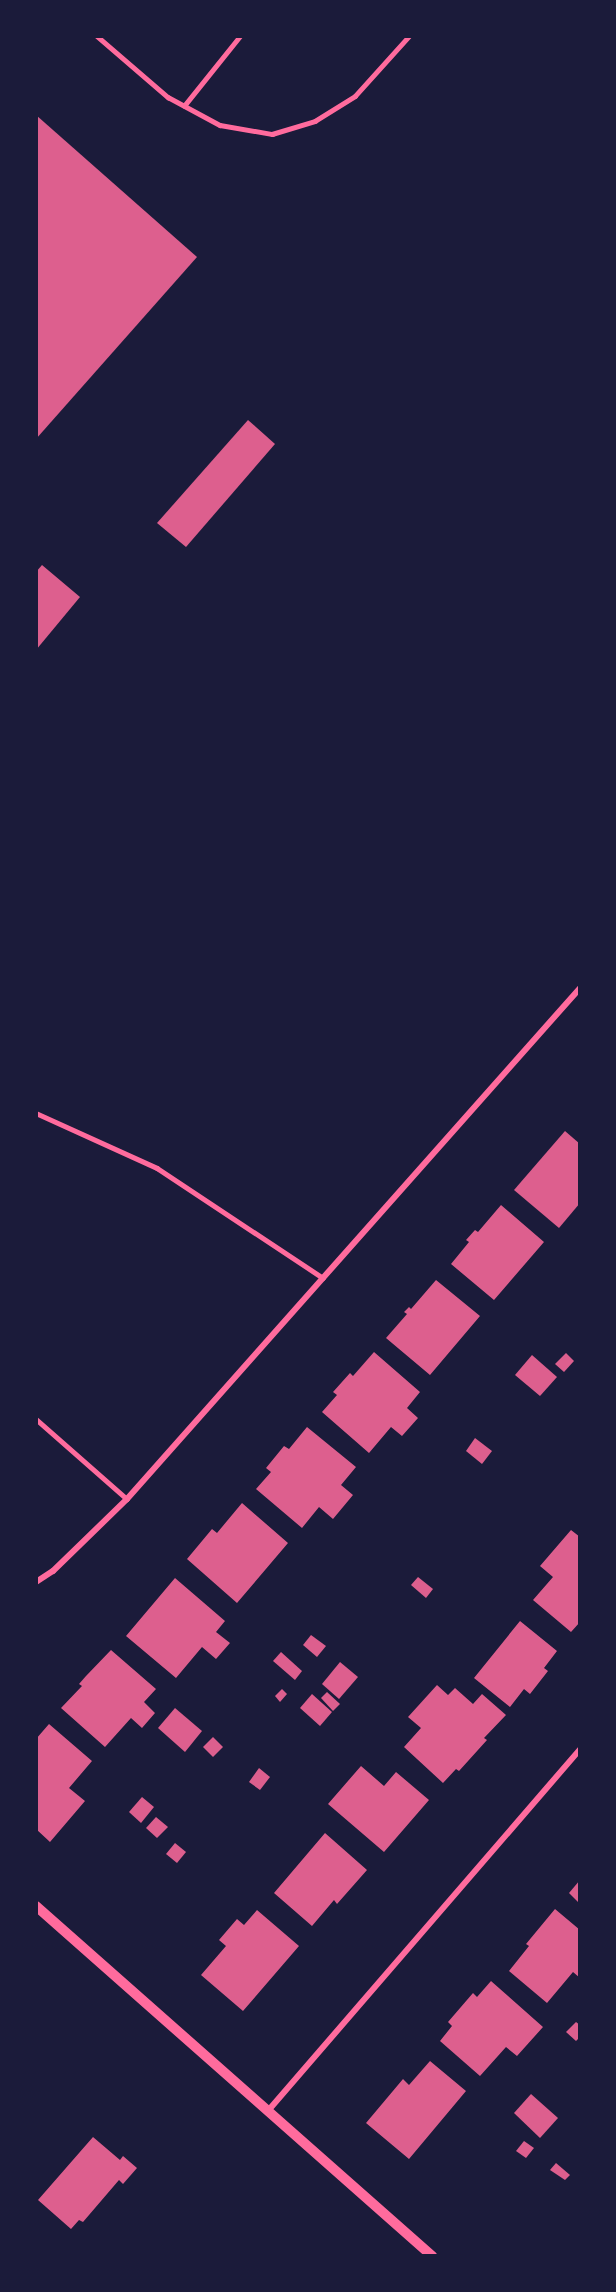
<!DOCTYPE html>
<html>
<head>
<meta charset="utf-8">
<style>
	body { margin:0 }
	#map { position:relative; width:616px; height:2292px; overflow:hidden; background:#1b1b3a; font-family:Rubik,sans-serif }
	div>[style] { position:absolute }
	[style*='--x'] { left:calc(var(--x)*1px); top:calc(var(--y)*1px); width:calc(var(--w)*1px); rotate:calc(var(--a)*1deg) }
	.building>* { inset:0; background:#dd5f8e }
	.service>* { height:4.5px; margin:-2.25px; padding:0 2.25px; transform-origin:2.25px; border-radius:2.25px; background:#ff6b9d }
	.minor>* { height:6px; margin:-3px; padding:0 3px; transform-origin:3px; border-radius:3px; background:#ff6b9d }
	.tertiary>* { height:10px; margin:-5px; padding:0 5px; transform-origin:5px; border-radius:5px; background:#ff6b9d }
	span { translate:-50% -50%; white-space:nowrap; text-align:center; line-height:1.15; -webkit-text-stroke:6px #1b1b3a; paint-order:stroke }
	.frame { position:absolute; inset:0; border:38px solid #1b1b3a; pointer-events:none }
</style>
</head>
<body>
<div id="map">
	<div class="building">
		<i style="clip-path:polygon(36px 115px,197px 257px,36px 439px)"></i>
		<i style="clip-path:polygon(248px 420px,275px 444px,186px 547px,157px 523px)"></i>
		<i style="clip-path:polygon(42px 565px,80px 597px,36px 650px,36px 572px)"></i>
		<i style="clip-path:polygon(565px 1131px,580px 1144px,580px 1203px,559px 1228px,514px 1190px)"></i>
		<i style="clip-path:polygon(501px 1205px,544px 1242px,494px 1300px,451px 1264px,469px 1242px,466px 1240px,475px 1230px,478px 1232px)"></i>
		<i style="clip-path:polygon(436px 1280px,480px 1316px,430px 1375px,386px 1338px,407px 1314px,404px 1312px,409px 1307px,411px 1309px)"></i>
		<i style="clip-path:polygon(374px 1352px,420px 1392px,407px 1408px,418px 1418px,402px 1436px,391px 1427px,369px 1453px,322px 1412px,337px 1395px,333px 1392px,350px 1373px,353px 1376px)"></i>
		<i style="clip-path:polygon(566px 1353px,574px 1361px,564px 1372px,555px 1364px)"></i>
		<i style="clip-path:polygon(532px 1355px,557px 1377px,540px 1396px,515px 1375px)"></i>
		<i style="clip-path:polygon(307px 1427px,356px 1467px,341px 1485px,353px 1495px,333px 1519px,319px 1507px,302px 1528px,256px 1489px,271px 1472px,266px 1468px,284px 1446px,289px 1449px)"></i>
		<i style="clip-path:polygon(475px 1438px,492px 1451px,482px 1464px,466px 1451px)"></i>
		<i style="clip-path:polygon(242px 1503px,288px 1543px,237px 1603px,187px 1559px,212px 1529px,217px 1533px)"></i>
		<i style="clip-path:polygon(571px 1530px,580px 1537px,580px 1622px,571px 1632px,533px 1600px,553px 1577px,540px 1566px)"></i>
		<i style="clip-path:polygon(418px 1577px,433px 1589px,426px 1598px,411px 1585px)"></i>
		<i style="clip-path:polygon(175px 1578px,225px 1621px,216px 1632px,230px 1643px,216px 1659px,202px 1647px,176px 1678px,126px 1636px)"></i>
		<i style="clip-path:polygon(520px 1621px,557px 1651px,544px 1668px,548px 1671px,530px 1694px,524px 1689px,510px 1707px,474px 1678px)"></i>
		<i style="clip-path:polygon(311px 1635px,326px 1646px,317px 1657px,303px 1645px)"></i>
		<i style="clip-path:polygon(111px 1650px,156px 1689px,144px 1702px,155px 1713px,142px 1728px,131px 1718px,105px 1747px,61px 1708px,82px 1686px,79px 1684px,86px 1676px)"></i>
		<i style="clip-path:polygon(281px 1652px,302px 1671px,295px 1680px,273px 1661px)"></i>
		<i style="clip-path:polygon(340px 1662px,358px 1677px,339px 1699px,322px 1684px)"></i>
		<i style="clip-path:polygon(437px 1685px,448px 1695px,455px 1688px,473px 1704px,482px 1694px,506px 1715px,484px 1738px,487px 1740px,459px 1771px,456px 1769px,443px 1783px,404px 1747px,421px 1728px,408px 1717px)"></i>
		<i style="clip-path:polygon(282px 1689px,287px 1694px,280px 1702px,275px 1696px)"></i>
		<i style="clip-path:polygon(327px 1692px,340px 1704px,333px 1711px,321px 1698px)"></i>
		<i style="clip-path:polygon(312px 1694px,332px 1712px,320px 1726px,300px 1708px)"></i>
		<i style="clip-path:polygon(175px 1708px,202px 1731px,185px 1752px,158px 1728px)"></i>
		<i style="clip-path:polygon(49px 1724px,92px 1761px,69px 1788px,85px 1801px,50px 1842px,36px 1829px,36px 1739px)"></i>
		<i style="clip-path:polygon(213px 1737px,223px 1747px,213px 1757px,203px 1747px)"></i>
		<i style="clip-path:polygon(361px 1766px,384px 1786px,396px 1772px,429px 1800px,384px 1852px,328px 1804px)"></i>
		<i style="clip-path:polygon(259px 1768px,270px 1777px,260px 1790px,249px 1782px)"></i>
		<i style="clip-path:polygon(142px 1797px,154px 1807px,141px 1823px,129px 1812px)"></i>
		<i style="clip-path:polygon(156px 1817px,168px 1827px,157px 1838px,146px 1828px)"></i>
		<i style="clip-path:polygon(325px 1833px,367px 1870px,337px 1904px,334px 1900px,312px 1926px,274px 1893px)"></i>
		<i style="clip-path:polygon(175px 1843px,186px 1852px,177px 1863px,166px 1854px)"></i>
		<i style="clip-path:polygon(580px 1880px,580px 1904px,569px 1893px)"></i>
		<i style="clip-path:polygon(555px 1909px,580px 1930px,580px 1978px,573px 1972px,547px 2003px,509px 1971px,529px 1946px,526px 1944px)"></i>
		<i style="clip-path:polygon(257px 1910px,299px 1946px,243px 2011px,201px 1975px,226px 1946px,219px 1940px,237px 1919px,244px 1925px)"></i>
		<i style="clip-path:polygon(491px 1981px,543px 2027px,517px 2056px,506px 2047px,480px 2076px,440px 2041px,452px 2026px,448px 2022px,473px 1993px,477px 1997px)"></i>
		<i style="clip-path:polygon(576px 2022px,580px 2025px,580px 2037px,576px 2041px,566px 2032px)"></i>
		<i style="clip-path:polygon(430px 2061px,466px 2091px,409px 2159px,366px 2123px,403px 2079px,409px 2085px)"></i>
		<i style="clip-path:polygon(531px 2094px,558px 2118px,540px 2138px,514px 2113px)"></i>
		<i style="clip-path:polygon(93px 2137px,120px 2160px,123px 2156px,137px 2168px,123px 2184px,119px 2180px,83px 2222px,79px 2220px,71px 2229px,38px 2200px)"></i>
		<i style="clip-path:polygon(524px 2141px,534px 2148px,526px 2158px,516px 2151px)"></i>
		<i style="clip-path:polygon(556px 2163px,570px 2175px,565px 2180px,550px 2170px)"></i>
	</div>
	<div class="service">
		<i style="--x:97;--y:36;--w:94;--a:40.7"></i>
		<i style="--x:168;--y:97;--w:59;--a:28.3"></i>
		<i style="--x:220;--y:125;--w:53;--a:9.8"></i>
		<i style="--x:272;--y:134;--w:45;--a:-16.8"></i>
		<i style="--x:315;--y:121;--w:47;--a:-32"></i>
		<i style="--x:355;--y:96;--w:81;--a:-48"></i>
		<i style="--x:184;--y:106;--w:90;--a:-51.3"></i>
		<i style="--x:36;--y:1113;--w:133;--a:24.4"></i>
		<i style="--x:157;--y:1168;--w:199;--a:33.5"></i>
		<i style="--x:36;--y:1419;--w:121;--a:41.3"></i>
	</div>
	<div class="minor">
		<i style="--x:36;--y:1582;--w:20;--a:-33"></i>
		<i style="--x:53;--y:1571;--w:103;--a:-44.2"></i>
		<i style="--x:127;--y:1499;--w:683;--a:-48.44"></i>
		<i style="--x:267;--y:2112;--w:479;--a:-49.2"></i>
	</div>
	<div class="tertiary">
		<i style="--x:36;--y:1906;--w:529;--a:41.47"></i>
	</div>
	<div class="frame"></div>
</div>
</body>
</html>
